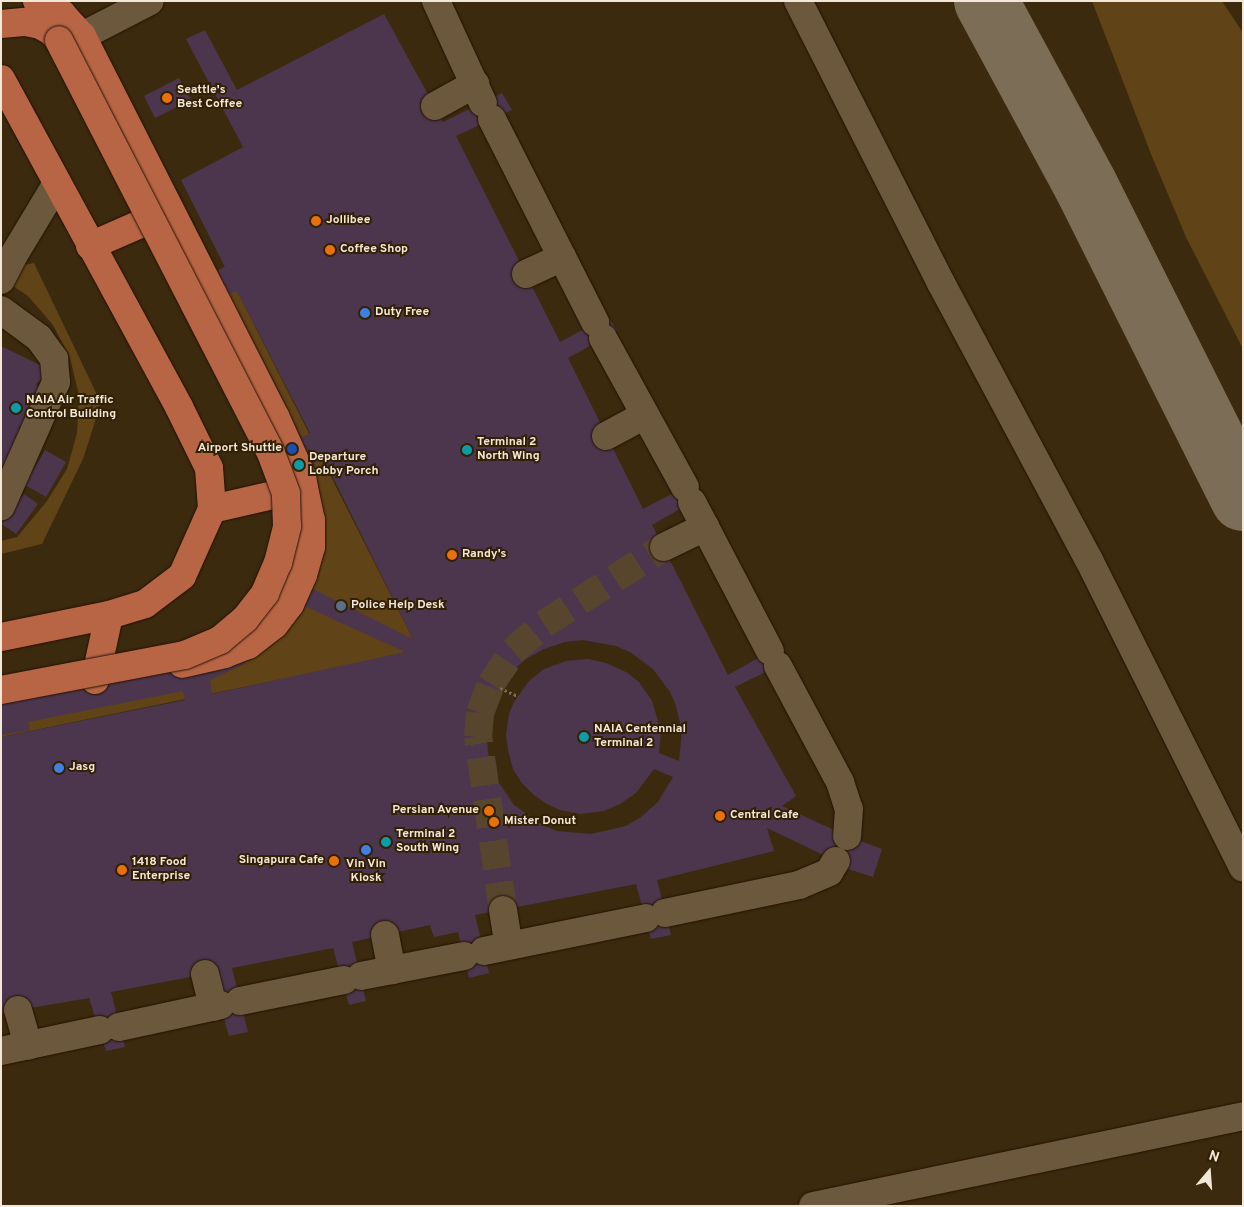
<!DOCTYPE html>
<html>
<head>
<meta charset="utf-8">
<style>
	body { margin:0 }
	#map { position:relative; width:1244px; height:1207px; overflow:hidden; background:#3c2a0f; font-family:Overpass,sans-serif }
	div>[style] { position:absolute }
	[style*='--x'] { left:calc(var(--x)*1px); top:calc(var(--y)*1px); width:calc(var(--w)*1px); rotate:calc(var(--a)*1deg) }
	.green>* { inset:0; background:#604316 }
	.taxiway>* { height:64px; margin:-32px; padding:0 32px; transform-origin:32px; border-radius:32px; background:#7c6d56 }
	.building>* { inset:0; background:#4c364d }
	.minor-tunnel>* { height:28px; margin-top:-14px; transform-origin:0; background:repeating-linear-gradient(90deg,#57462d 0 28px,transparent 0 42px) }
	.path>* { height:3px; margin-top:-1.5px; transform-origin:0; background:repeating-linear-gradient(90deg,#7d6d57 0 2.5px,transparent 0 5px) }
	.roads { filter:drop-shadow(0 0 1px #231200) drop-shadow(0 0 1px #231200) }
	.minor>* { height:28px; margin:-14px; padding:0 14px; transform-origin:14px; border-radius:14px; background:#6c583d }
	.major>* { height:28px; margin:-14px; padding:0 14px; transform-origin:14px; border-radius:14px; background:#b86546 }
	.bridges { filter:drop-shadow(0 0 1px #231200) drop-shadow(0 0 1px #231200) }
	.major-bridge>* { height:28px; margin:-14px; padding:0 14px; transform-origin:14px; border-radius:14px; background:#b86546 }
	.dots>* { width:14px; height:14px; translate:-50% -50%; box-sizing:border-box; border:2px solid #322005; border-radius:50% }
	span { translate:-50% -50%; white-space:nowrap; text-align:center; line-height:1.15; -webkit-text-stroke:4px #322005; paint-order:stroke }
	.poi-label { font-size:12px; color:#f3e7d8; font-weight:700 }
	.left { translate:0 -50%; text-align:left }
	.right { translate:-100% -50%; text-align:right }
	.frame { position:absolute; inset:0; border:2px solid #f3e7d8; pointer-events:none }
	.north { position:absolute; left:1184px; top:1147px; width:50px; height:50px; -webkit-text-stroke:4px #322005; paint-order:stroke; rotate:18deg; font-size:14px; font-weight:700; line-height:20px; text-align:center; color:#f3e7d8 }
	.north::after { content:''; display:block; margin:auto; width:18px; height:22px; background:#f3e7d8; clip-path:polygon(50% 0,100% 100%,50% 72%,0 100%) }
</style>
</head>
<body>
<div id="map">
	<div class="green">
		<i style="clip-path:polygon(1092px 1px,1222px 1px,1243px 33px,1243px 349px,1186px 237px,1151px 154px)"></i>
		<i style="clip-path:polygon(34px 263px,101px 403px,83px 459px,42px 544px,1px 554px,1px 541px,17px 537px,47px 501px,67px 469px,77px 433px,79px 395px,70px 358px,53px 325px,28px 296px,13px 286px,24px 265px)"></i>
		<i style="clip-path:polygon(225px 267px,413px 639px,405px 652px,384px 658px,1px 737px,1px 696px,196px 654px,286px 553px,217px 271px)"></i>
	</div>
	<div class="taxiway">
		<i style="--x:986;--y:1;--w:210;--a:61.6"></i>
		<i style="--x:1086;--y:186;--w:350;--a:63.4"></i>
	</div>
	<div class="building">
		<i style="clip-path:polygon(evenodd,384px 14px,443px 122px,502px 93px,512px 110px,456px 136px,560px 342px,608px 316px,617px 331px,568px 358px,643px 509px,685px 487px,699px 498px,652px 525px,728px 675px,776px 648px,778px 666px,735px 687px,796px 796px,782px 806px,847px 836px,882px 849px,873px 877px,836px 865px,836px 861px,767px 828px,774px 851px,657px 880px,671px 935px,651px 939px,636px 884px,475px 915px,489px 973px,469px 978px,458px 932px,434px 937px,430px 925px,352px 942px,366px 1001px,349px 1005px,333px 948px,232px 968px,248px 1032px,229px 1036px,211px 973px,111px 992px,125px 1047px,106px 1051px,89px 998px,1px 1013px,1px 737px,185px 700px,183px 691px,28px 722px,30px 730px,2px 735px,1px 696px,196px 654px,286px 553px,217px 271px,225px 267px,181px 180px,243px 147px,186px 39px,205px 30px,237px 90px,384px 14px,237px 291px,310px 433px,302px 438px,229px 294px,237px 291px,384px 14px,323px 457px,413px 639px,309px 587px,322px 514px,314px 463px,323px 457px,384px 14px,300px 604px,405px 652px,212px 694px,210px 680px,242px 665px,262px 651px,300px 604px,384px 14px,583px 640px,616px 646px,630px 652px,653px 669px,670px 692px,675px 703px,682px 730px,679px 761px,659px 753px,661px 731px,652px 701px,639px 682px,626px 672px,606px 663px,588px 659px,566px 661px,544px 669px,529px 681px,514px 702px,509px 714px,506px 735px,508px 750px,513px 769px,521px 782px,534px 795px,547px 804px,560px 810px,580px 814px,604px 811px,620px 804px,636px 793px,654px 769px,673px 777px,658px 802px,641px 817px,626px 826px,591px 834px,557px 831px,542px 825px,514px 805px,497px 780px,491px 767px,488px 753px,487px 732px,496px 694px,512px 671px,526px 659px,544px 649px,565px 642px,583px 640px)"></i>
		<i style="clip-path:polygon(179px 78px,191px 100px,155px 118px,144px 96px)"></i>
		<i style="clip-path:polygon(1px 346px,44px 367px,47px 374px,36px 384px,41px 389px,32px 397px,38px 403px,24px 414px,29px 419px,18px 428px,23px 434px,1px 468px)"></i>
		<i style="clip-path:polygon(45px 450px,66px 462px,46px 497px,25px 485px)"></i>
		<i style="clip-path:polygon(24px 494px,38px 504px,16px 534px,2px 524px)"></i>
	</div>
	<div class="minor-tunnel">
		<i style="--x:503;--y:910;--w:175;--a:-98.2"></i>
		<i style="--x:478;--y:737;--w:24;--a:-85"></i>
		<i style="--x:480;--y:713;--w:31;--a:-69"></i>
		<i style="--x:491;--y:684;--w:40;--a:-56"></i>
		<i style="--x:513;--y:651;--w:41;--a:-41.1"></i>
		<i style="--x:544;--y:624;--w:143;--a:-32.7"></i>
	</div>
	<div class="path">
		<i style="--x:500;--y:688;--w:20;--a:24"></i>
	</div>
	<div class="roads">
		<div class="minor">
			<i style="--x:436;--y:1;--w:112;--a:65.3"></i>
			<i style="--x:798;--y:1;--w:316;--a:63.1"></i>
			<i style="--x:941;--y:283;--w:314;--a:61.9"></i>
			<i style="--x:1089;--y:560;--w:344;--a:63.4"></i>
			<i style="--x:82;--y:36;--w:76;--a:-27.2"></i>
			<i style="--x:435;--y:106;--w:46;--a:-28.8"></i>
			<i style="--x:492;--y:119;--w:228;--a:63.1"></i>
			<i style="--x:526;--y:274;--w:40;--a:-25"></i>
			<i style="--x:1;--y:280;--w:25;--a:-63"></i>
			<i style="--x:12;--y:258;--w:87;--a:-59"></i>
			<i style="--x:1;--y:310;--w:47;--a:36.4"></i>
			<i style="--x:39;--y:338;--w:26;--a:54"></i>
			<i style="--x:54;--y:359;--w:23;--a:85"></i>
			<i style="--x:56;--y:382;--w:136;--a:113.9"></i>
			<i style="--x:603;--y:338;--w:170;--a:61.2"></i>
			<i style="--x:606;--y:436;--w:44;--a:-28.3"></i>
			<i style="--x:692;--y:502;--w:168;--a:62.4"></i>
			<i style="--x:664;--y:547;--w:46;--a:-26"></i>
			<i style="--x:778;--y:666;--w:132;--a:61.9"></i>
			<i style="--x:840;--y:782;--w:28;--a:72"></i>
			<i style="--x:849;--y:809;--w:27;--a:94"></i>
			<i style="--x:503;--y:910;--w:36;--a:81"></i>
			<i style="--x:665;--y:913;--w:137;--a:-11.8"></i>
			<i style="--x:799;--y:885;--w:33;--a:-23"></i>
			<i style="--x:829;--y:872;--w:13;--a:-58"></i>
			<i style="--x:385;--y:935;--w:36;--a:79"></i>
			<i style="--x:484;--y:951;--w:165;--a:-11.5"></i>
			<i style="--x:205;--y:974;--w:34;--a:76"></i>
			<i style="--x:361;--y:976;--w:105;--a:-11"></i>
			<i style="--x:240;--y:1001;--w:106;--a:-11.4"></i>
			<i style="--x:18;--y:1010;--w:37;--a:74"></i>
			<i style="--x:119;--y:1027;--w:104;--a:-12.2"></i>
			<i style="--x:1;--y:1051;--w:101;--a:-12"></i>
			<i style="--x:813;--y:1206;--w:439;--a:-11.8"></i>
		</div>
		<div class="major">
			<i style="--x:37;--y:1;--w:28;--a:27"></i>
			<i style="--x:62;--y:14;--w:30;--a:48"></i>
			<i style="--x:82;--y:36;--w:426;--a:63.1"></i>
			<i style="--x:275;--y:416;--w:66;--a:65.8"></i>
			<i style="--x:302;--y:476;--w:12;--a:81"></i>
			<i style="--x:304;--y:488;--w:33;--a:78"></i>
			<i style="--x:311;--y:520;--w:27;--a:90"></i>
			<i style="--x:311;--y:547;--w:29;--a:106"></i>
			<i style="--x:303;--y:575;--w:32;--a:114"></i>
			<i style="--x:290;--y:604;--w:26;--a:127"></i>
			<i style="--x:274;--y:625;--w:33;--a:142"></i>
			<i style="--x:248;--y:645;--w:25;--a:159"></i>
			<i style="--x:225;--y:654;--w:44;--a:166.9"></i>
			<i style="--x:1;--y:24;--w:25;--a:-5"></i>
			<i style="--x:26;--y:22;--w:14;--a:12"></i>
			<i style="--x:40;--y:25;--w:13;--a:29"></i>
			<i style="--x:51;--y:31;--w:12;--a:48"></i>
			<i style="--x:1;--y:79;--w:373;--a:61.5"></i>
			<i style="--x:179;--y:407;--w:68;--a:63.8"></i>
			<i style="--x:209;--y:468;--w:41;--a:85.8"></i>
			<i style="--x:212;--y:509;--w:73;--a:114.1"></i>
			<i style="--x:182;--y:576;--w:46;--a:142.9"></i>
			<i style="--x:145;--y:604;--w:38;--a:163"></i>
			<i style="--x:109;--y:615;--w:110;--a:168.5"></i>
			<i style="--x:90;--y:246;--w:87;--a:-23.6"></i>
			<i style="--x:212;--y:509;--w:94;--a:-12.9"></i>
			<i style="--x:95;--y:680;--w:66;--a:-77.8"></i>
		</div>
	</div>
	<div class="bridges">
		<div class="major-bridge">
			<i style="--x:1;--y:690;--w:187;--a:-10.8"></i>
			<i style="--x:185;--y:655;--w:38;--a:-23"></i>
			<i style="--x:220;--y:640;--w:33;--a:-40"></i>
			<i style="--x:245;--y:619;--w:33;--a:-52"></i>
			<i style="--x:265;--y:593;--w:33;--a:-67"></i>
			<i style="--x:278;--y:563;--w:38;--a:-76"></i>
			<i style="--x:287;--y:526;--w:33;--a:-92"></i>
			<i style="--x:286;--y:493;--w:43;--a:-110.6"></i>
			<i style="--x:271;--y:453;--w:464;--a:-117.2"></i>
		</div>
	</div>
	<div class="dots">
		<i style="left:167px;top:98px;background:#e8710a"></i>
		<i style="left:316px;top:221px;background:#e8710a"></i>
		<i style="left:330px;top:250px;background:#e8710a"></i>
		<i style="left:365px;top:313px;background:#3f7fe0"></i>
		<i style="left:16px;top:408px;background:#0f9aa8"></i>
		<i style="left:292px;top:449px;background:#1a4fb4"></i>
		<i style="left:467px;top:450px;background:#0f9aa8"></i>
		<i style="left:299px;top:465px;background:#0f9aa8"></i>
		<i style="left:452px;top:555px;background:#e8710a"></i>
		<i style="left:341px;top:606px;background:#5c6f8a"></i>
		<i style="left:584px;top:737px;background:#0f9aa8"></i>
		<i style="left:59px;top:768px;background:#3f7fe0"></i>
		<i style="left:489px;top:811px;background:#e8710a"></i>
		<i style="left:720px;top:816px;background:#e8710a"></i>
		<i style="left:494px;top:822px;background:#e8710a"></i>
		<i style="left:386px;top:842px;background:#0f9aa8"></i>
		<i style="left:366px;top:850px;background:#3f7fe0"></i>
		<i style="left:334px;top:861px;background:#e8710a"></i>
		<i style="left:122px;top:870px;background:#e8710a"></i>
	</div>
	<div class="poi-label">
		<span class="left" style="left:177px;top:98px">Seattle's<br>Best Coffee</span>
		<span class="left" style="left:326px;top:221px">Jollibee</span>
		<span class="left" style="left:340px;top:250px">Coffee Shop</span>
		<span class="left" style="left:375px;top:313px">Duty Free</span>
		<span class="left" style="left:26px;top:408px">NAIA Air Traffic<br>Control Building</span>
		<span class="left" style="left:477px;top:450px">Terminal 2<br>North Wing</span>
		<span class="right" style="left:282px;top:449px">Airport Shuttle</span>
		<span class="left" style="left:309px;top:465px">Departure<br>Lobby Porch</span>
		<span class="left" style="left:462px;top:555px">Randy's</span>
		<span class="left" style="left:351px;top:606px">Police Help Desk</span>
		<span class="left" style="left:594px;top:737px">NAIA Centennial<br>Terminal 2</span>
		<span class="left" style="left:69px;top:768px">Jasg</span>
		<span class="right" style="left:479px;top:811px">Persian Avenue</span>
		<span class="left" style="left:730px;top:816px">Central Cafe</span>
		<span class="left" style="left:504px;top:822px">Mister Donut</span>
		<span class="left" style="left:396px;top:842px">Terminal 2<br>South Wing</span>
		<span class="right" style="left:324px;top:861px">Singapura Cafe</span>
		<span class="left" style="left:132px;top:870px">1418 Food<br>Enterprise</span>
		<span style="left:366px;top:872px">Vin Vin<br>Kiosk</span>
	</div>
	<div class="frame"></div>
	<div class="north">N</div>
</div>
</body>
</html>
